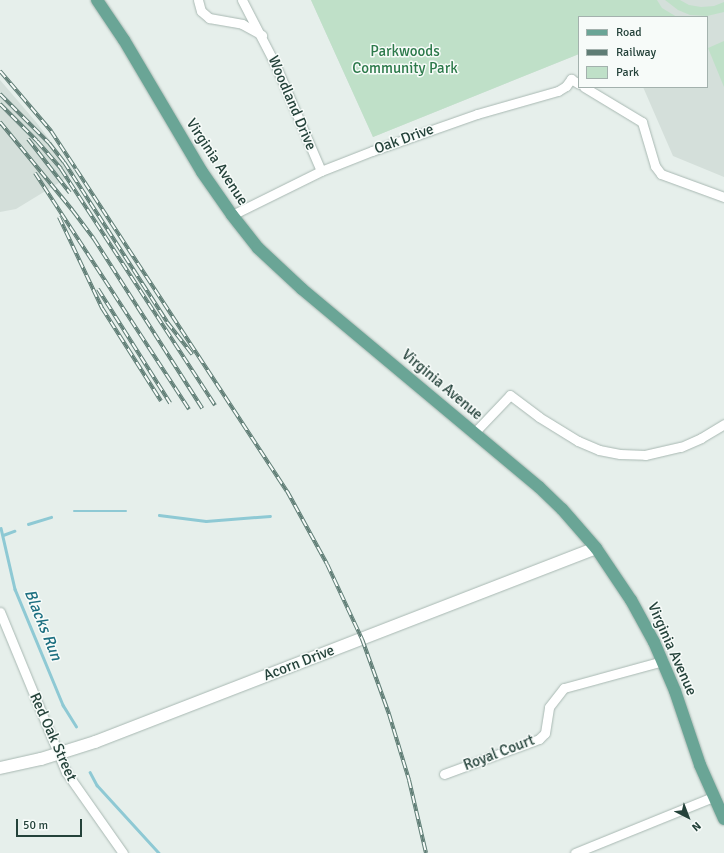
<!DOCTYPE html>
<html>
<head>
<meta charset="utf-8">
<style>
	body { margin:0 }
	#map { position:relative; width:724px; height:853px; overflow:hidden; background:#e6efeb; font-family:Signika,sans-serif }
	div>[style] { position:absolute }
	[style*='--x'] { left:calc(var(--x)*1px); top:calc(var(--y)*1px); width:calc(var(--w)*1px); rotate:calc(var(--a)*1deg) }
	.built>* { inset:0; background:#d4dfda }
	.green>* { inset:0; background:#bfe0c8 }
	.stream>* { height:2.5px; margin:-1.25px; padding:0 1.25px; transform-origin:1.25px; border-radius:1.25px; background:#8ec9d4 }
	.roads { filter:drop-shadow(0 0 1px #a8b8b2) drop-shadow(0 0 1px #a8b8b2) }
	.minor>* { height:9px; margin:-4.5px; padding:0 4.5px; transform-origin:4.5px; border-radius:4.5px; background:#fff }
	.tertiary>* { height:12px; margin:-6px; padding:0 6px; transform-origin:6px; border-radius:6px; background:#fff }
	.primary>* { height:12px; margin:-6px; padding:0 6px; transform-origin:6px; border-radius:6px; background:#6aa596 }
	.rail>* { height:4px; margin-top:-2px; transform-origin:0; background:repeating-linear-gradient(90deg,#f7fbf9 0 8px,#5f7d75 0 16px); box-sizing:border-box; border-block:1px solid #5f7d75 }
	span { translate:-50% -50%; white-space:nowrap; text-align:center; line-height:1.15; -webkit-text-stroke:3px #f7fbf9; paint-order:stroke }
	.park-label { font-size:15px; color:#2d7a4b }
	.street-label { font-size:15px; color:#24423a }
	.water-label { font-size:16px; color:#1c6f80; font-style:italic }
	.legend { position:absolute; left:578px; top:16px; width:130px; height:72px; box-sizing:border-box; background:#f7fbf9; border:1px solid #a3b1ad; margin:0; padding:5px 7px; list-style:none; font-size:12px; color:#24423a }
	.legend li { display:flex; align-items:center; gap:8px; height:20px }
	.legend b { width:20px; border:1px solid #a3b1ad }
	.north { position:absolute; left:668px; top:797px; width:40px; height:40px; -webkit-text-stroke:3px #f7fbf9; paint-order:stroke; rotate:138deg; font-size:11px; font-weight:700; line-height:16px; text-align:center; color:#24423a }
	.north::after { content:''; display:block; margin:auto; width:14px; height:18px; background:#24423a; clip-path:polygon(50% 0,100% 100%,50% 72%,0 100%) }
	.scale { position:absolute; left:16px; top:819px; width:66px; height:18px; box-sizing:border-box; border:2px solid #24423a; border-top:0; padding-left:5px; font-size:12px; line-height:14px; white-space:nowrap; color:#24423a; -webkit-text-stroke:3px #f7fbf9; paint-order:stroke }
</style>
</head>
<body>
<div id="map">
	<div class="built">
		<i style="clip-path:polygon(311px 0,724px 0,724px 177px,673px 156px,643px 87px,707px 87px,707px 17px,579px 17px,579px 54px,373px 137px)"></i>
		<i style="clip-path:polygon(0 80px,36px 122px,75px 173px,16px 209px,0 212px)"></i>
	</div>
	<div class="green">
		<i style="clip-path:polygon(311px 0,657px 0,662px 8px,677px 17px,579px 17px,579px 54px,373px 137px)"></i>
		<i style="clip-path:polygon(665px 0,680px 0,689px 5px,701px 7px,714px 6px,724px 2px,724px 12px,707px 16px,690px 15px,678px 10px)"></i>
		<i style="clip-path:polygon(724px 41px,724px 87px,708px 48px)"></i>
	</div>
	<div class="stream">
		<i style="--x:74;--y:511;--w:52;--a:0"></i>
		<i style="--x:159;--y:515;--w:47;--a:7.3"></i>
		<i style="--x:206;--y:521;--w:64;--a:-4.5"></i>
		<i style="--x:28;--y:524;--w:24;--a:-17"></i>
		<i style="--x:1;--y:528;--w:63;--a:77.1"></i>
		<i style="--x:15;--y:589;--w:126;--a:67.5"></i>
		<i style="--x:63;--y:705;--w:25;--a:58"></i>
		<i style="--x:3;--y:535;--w:12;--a:-20"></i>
		<i style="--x:90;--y:772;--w:15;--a:62"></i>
		<i style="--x:97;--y:785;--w:92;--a:47.6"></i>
	</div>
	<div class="roads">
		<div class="minor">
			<i style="--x:198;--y:0;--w:11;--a:75"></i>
			<i style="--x:201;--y:11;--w:11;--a:41"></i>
			<i style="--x:209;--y:18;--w:34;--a:10"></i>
			<i style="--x:242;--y:24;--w:23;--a:29"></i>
			<i style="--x:242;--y:0;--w:74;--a:62.7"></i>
			<i style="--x:276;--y:66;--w:114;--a:66.8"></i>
			<i style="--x:584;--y:87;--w:68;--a:31.1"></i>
			<i style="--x:642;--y:122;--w:46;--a:73.5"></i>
			<i style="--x:655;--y:166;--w:10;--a:53"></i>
			<i style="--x:661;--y:174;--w:67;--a:20.1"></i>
			<i style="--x:232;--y:215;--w:99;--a:-26.3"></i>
			<i style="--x:321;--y:171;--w:55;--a:-21.4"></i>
			<i style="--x:372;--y:151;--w:111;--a:-19.4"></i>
			<i style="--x:477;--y:114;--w:84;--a:-15.9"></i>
			<i style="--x:558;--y:91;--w:9;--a:-32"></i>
			<i style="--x:566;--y:86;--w:9;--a:-54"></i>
			<i style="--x:571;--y:79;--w:9;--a:32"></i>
			<i style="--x:474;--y:433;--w:52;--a:-46.5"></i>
			<i style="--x:510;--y:395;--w:36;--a:37"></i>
			<i style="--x:539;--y:417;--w:46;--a:31.6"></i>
			<i style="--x:578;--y:441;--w:23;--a:23"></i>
			<i style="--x:599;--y:450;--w:21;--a:11"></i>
			<i style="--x:620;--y:454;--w:25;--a:2"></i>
			<i style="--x:645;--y:455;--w:37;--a:-13"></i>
			<i style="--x:681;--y:447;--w:22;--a:-24"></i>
			<i style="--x:701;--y:438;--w:27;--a:-31"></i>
			<i style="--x:0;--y:612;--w:173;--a:67.6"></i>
			<i style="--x:66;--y:772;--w:99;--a:54.9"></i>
			<i style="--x:444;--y:774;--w:101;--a:-20.2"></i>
			<i style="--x:539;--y:739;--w:8;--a:-45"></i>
			<i style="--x:545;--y:733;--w:26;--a:-81"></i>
			<i style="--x:549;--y:707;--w:24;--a:-52"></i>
			<i style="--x:564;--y:688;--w:103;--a:-15.3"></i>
			<i style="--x:575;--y:853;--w:149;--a:-22.1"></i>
		</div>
		<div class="tertiary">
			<i style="--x:0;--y:768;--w:42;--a:-12.4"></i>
			<i style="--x:41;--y:759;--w:57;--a:-17.5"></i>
			<i style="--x:95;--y:742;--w:537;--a:-21.17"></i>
		</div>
		<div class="primary">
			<i style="--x:97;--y:0;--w:48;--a:56"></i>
			<i style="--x:124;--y:40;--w:153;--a:59.4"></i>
			<i style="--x:202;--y:172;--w:52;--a:55.1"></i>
			<i style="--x:232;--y:215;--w:42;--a:51.8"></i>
			<i style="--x:258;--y:248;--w:60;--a:43"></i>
			<i style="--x:302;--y:289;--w:309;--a:39.9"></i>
			<i style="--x:539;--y:487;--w:32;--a:44"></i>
			<i style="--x:562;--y:509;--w:52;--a:48.9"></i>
			<i style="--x:596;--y:548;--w:63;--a:56.1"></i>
			<i style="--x:631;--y:600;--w:48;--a:61.3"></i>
			<i style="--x:654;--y:642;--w:53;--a:66.8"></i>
			<i style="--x:675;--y:691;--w:78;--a:71.3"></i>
			<i style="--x:700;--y:765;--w:59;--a:66"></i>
		</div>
	</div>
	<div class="rail">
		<i style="--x:0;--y:71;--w:79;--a:49.6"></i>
		<i style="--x:51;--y:131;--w:45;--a:56.7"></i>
		<i style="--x:76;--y:169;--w:385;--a:56.8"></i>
		<i style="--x:287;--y:491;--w:83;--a:61.3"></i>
		<i style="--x:327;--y:564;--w:83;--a:65"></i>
		<i style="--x:362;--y:639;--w:80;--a:70.2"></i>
		<i style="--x:389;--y:714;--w:69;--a:73.1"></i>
		<i style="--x:409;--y:780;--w:75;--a:76.9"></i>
		<i style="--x:0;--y:94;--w:69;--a:45"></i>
		<i style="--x:49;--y:143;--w:24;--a:52"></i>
		<i style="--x:64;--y:162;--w:190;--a:57.2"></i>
		<i style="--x:167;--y:322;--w:41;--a:52"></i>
		<i style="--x:0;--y:104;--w:52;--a:45"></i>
		<i style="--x:37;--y:141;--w:37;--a:49"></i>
		<i style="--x:61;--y:169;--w:282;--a:56.9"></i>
		<i style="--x:0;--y:122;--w:115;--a:50.6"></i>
		<i style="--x:73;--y:211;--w:35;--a:53"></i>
		<i style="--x:94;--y:239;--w:201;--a:57.4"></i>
		<i style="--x:28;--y:139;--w:68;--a:52.1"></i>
		<i style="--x:35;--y:173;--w:282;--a:56.9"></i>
		<i style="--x:59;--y:217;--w:101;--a:64.7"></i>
		<i style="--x:102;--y:308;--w:110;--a:57.6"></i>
		<i style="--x:98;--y:289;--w:135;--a:57.7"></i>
	</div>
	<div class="park-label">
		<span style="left:405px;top:60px">Parkwoods<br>Community Park</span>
	</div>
	<div class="street-label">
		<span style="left:292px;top:103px;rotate:67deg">Woodland Drive</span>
		<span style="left:404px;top:139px;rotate:-20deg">Oak Drive</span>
		<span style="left:217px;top:162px;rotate:57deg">Virginia Avenue</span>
		<span style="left:442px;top:385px;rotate:40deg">Virginia Avenue</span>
		<span style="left:672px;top:649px;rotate:66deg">Virginia Avenue</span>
		<span style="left:299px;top:663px;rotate:-21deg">Acorn Drive</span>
		<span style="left:53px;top:737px;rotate:66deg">Red Oak Street</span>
		<span style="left:499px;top:753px;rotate:-21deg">Royal Court</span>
	</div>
	<div class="water-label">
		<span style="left:43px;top:625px;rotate:68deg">Blacks Run</span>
	</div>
	<ul class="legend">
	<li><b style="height:5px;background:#6aa596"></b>Road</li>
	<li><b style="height:5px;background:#5f7d75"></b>Railway</li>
	<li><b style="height:11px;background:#bfe0c8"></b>Park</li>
	</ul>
	<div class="north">N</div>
	<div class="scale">50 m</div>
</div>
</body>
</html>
